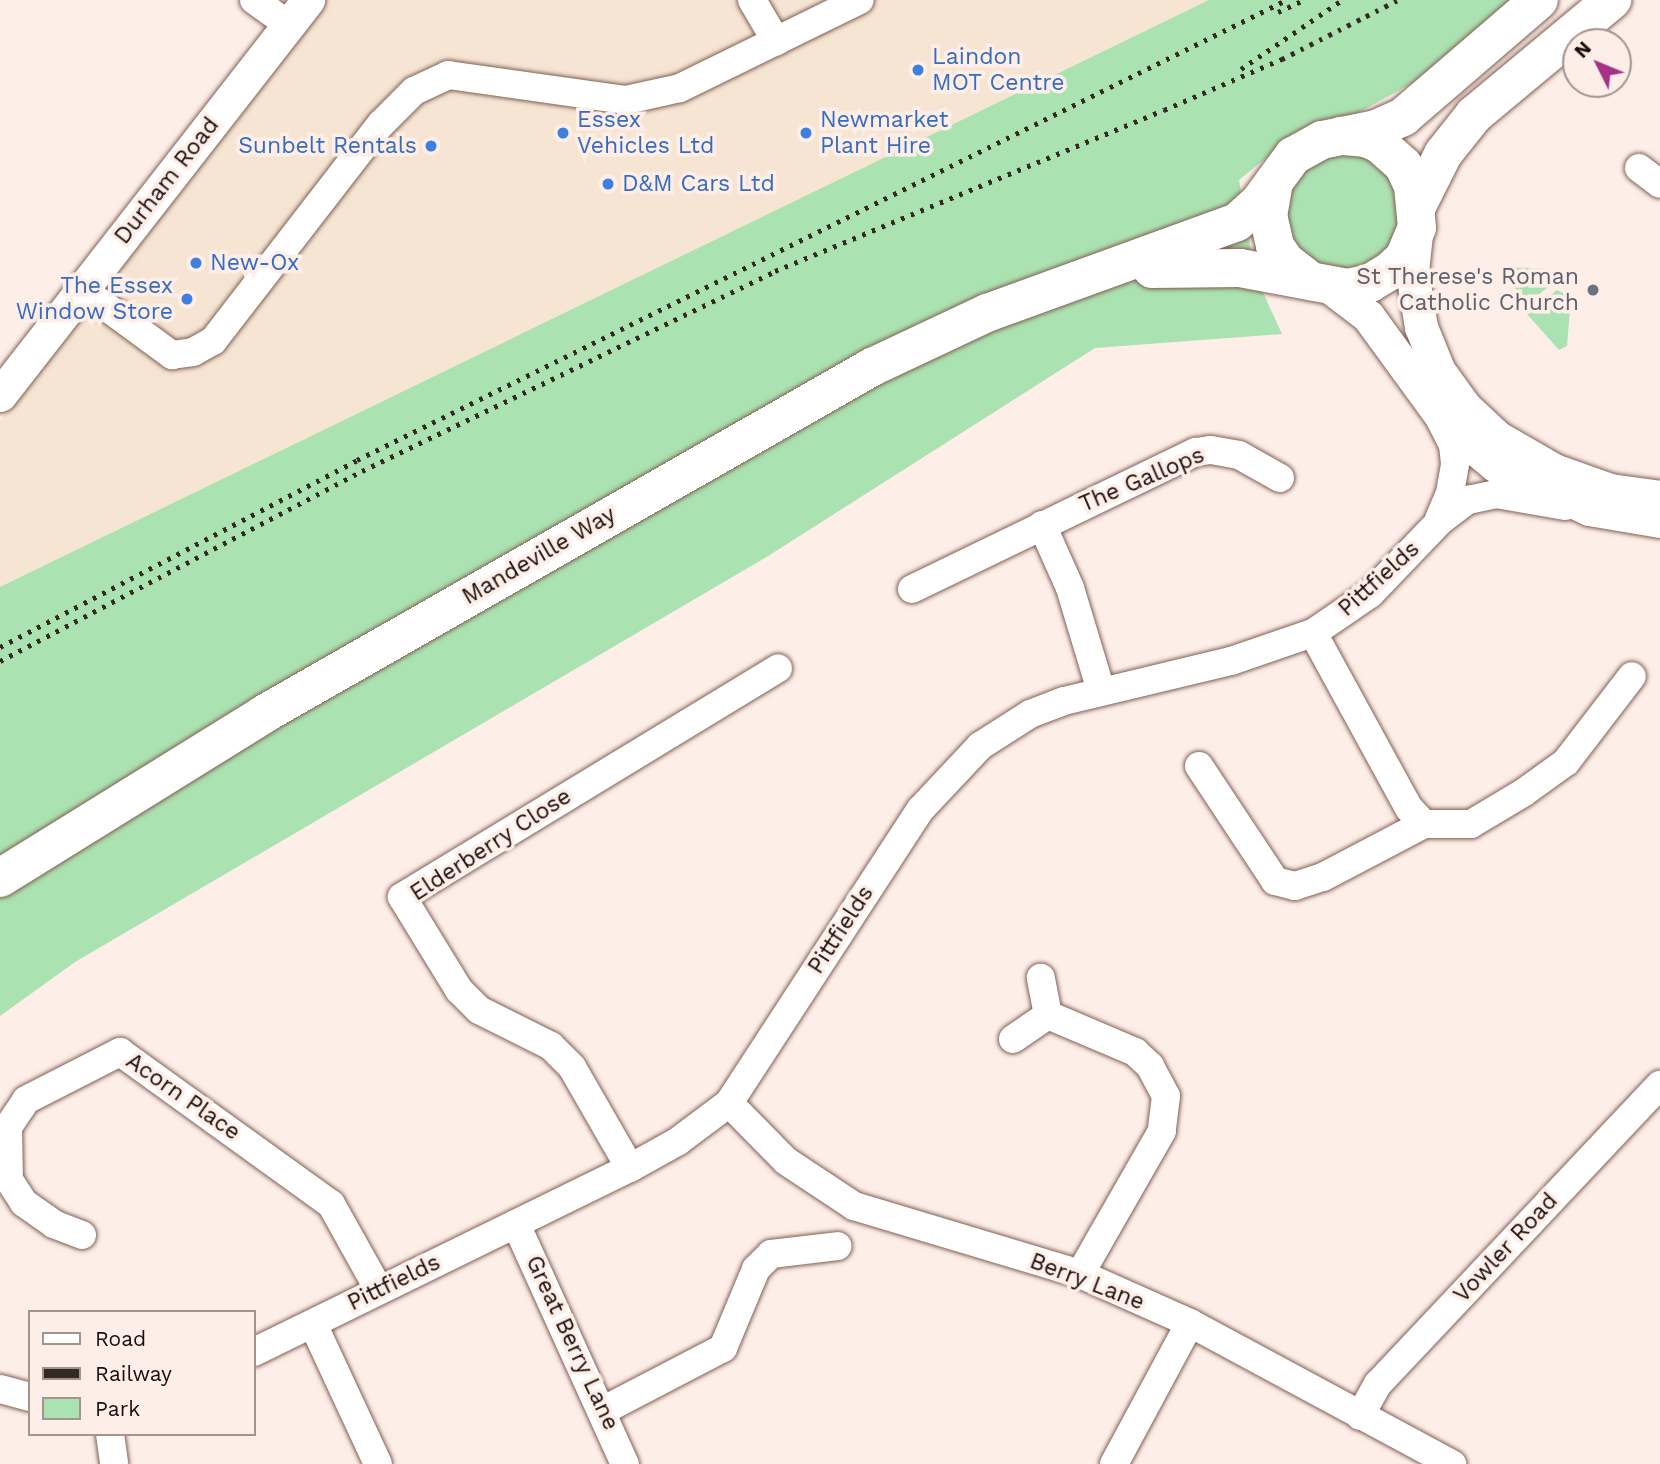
<!DOCTYPE html>
<html>
<head>
<meta charset="utf-8">
<style>
	body { margin:0 }
	#map { position:relative; width:1660px; height:1464px; overflow:hidden; background:#fdeee8; font-family:"Work Sans",sans-serif }
	div>[style] { position:absolute }
	[style*='--x'] { left:calc(var(--x)*1px); top:calc(var(--y)*1px); width:calc(var(--w)*1px); rotate:calc(var(--a)*1deg) }
	.industrial>* { inset:0; background:#f6e5d3 }
	.green>* { inset:0; background:#abe2b1 }
	.round { border-radius:50% }
	.roads { filter:drop-shadow(0 0 2px #806053) drop-shadow(0 0 2px #806053) }
	.minor>* { height:28px; margin:-14px; padding:0 14px; transform-origin:14px; border-radius:14px; background:#fff }
	.tertiary>* { height:33px; margin:-16.5px; padding:0 16.5px; transform-origin:16.5px; border-radius:16.5px; background:#fff }
	.secondary>* { height:38px; margin:-19px; padding:0 19px; transform-origin:19px; border-radius:19px; background:#fff }
	.rail>* { height:5px; margin-top:-2.5px; transform-origin:0; background:repeating-linear-gradient(90deg,#352924 0 3.5px,transparent 0 10.5px) }
	.dots>* { width:19px; height:19px; translate:-50% -50%; box-sizing:border-box; border:4px solid #fdeee8; border-radius:50% }
	span { translate:-50% -50%; white-space:nowrap; text-align:center; line-height:1.15; -webkit-text-stroke:7px #fdeee8; paint-order:stroke }
	.shop-label { font-size:23px; color:#366cbe }
	.left { translate:0 -50%; text-align:left }
	.right { translate:-100% -50%; text-align:right }
	.street-label { font-size:23px; color:#1a0e0a }
	.worship-label { font-size:23px; color:#5b616d }
	.legend { position:absolute; left:28px; top:1310px; width:228px; height:126px; box-sizing:border-box; background:#fdeee8; border:2px solid #a2948f; margin:0; padding:9px 12px; list-style:none; font-size:21px; color:#1a0e0a }
	.legend li { display:flex; align-items:center; gap:14px; height:35px }
	.legend b { width:35px; border:2px solid #a2948f }
	.north { position:absolute; left:1562px; top:28px; width:70px; height:70px; box-sizing:border-box; background:#fdeee8; border:2px solid #a2948f; border-radius:50%; rotate:313deg; font-size:19px; font-weight:700; line-height:28px; text-align:center; color:#1a0e0a }
	.north::after { content:''; display:block; margin:auto; width:24px; height:32px; background:#a83188; clip-path:polygon(50% 0,100% 100%,50% 72%,0 100%) }
</style>
</head>
<body>
<div id="map">
	<div class="industrial">
		<i style="clip-path:polygon(324px 0,1217px 0,0 588px,0 421px)"></i>
	</div>
	<div class="green">
		<i style="clip-path:polygon(1209px 0,1525px 0,1423px 77px,1358px 113px,1297px 133px,1239px 180px,1255px 275px,1282px 334px,1095px 348px,765px 558px,75px 962px,0 1016px,0 587px)"></i>
		<i class="round" style="left:1285px;top:153px;width:118px;height:118px"></i>
		<i style="clip-path:polygon(1508px 267px,1546px 269px,1552px 284px,1522px 308px)"></i>
		<i style="clip-path:polygon(1557px 290px,1571px 297px,1567px 346px,1559px 350px,1527px 314px)"></i>
	</div>
	<div class="roads">
		<div class="minor">
			<i style="--x:254;--y:0;--w:43;--a:35.5"></i>
			<i style="--x:752;--y:0;--w:48;--a:59.7"></i>
			<i style="--x:1639;--y:168;--w:26;--a:37"></i>
			<i style="--x:82;--y:289;--w:112;--a:36.3"></i>
			<i style="--x:172;--y:355;--w:21;--a:-8"></i>
			<i style="--x:193;--y:352;--w:23;--a:-29"></i>
			<i style="--x:213;--y:341;--w:274;--a:-52.3"></i>
			<i style="--x:381;--y:124;--w:47;--a:-45"></i>
			<i style="--x:414;--y:91;--w:38;--a:-25"></i>
			<i style="--x:448;--y:75;--w:180;--a:8"></i>
			<i style="--x:626;--y:100;--w:55;--a:-12.5"></i>
			<i style="--x:680;--y:88;--w:200;--a:-26.1"></i>
			<i style="--x:1439;--y:519;--w:28;--a:-67"></i>
			<i style="--x:1450;--y:493;--w:29;--a:-80"></i>
			<i style="--x:1455;--y:464;--w:19;--a:-96"></i>
			<i style="--x:1453;--y:445;--w:29;--a:-117"></i>
			<i style="--x:1042;--y:525;--w:69;--a:66"></i>
			<i style="--x:1070;--y:588;--w:108;--a:73.2"></i>
			<i style="--x:912;--y:589;--w:315;--a:-25.8"></i>
			<i style="--x:1196;--y:452;--w:15;--a:-8"></i>
			<i style="--x:1211;--y:450;--w:28;--a:10"></i>
			<i style="--x:1239;--y:455;--w:47;--a:29.3"></i>
			<i style="--x:1313;--y:633;--w:200;--a:61.3"></i>
			<i style="--x:1409;--y:808;--w:22;--a:47"></i>
			<i style="--x:1199;--y:766;--w:138;--a:56.5"></i>
			<i style="--x:1275;--y:881;--w:21;--a:14"></i>
			<i style="--x:1295;--y:886;--w:29;--a:-18"></i>
			<i style="--x:1323;--y:877;--w:114;--a:-27.7"></i>
			<i style="--x:1424;--y:824;--w:47;--a:0"></i>
			<i style="--x:1471;--y:824;--w:61;--a:-30.8"></i>
			<i style="--x:1523;--y:793;--w:53;--a:-35.8"></i>
			<i style="--x:1566;--y:762;--w:108;--a:-52.5"></i>
			<i style="--x:1048;--y:1015;--w:95;--a:23"></i>
			<i style="--x:1135;--y:1052;--w:21;--a:43"></i>
			<i style="--x:1150;--y:1066;--w:34;--a:62"></i>
			<i style="--x:1166;--y:1096;--w:35;--a:97"></i>
			<i style="--x:1162;--y:1131;--w:165;--a:119.8"></i>
			<i style="--x:1013;--y:1039;--w:42;--a:-34.4"></i>
			<i style="--x:1048;--y:1015;--w:38;--a:-101"></i>
			<i style="--x:729;--y:1103;--w:81;--a:45.5"></i>
			<i style="--x:786;--y:1161;--w:82;--a:33.5"></i>
			<i style="--x:854;--y:1206;--w:236;--a:16.7"></i>
			<i style="--x:1080;--y:1274;--w:120;--a:24"></i>
			<i style="--x:1190;--y:1323;--w:298;--a:28.3"></i>
			<i style="--x:630;--y:1168;--w:116;--a:-119.9"></i>
			<i style="--x:572;--y:1067;--w:30;--a:-135"></i>
			<i style="--x:551;--y:1046;--w:80;--a:-153.4"></i>
			<i style="--x:479;--y:1010;--w:28;--a:-135"></i>
			<i style="--x:459;--y:990;--w:109;--a:-121.5"></i>
			<i style="--x:402;--y:897;--w:440;--a:-31.3"></i>
			<i style="--x:516;--y:1224;--w:264;--a:65.6"></i>
			<i style="--x:82;--y:1235;--w:30;--a:-159"></i>
			<i style="--x:54;--y:1224;--w:37;--a:-145"></i>
			<i style="--x:24;--y:1203;--w:27;--a:-123"></i>
			<i style="--x:9;--y:1180;--w:53;--a:-91.1"></i>
			<i style="--x:8;--y:1127;--w:32;--a:-56"></i>
			<i style="--x:26;--y:1100;--w:106;--a:-27.1"></i>
			<i style="--x:120;--y:1052;--w:260;--a:35.8"></i>
			<i style="--x:331;--y:1204;--w:98;--a:60.8"></i>
			<i style="--x:313;--y:1324;--w:154;--a:65.1"></i>
			<i style="--x:254;--y:1352;--w:419;--a:-26.1"></i>
			<i style="--x:630;--y:1168;--w:54;--a:-29"></i>
			<i style="--x:677;--y:1142;--w:65;--a:-36.9"></i>
			<i style="--x:729;--y:1103;--w:350;--a:-56.9"></i>
			<i style="--x:920;--y:810;--w:88;--a:-46.8"></i>
			<i style="--x:980;--y:746;--w:59;--a:-32.6"></i>
			<i style="--x:1030;--y:714;--w:36;--a:-21"></i>
			<i style="--x:1064;--y:701;--w:172;--a:-13.5"></i>
			<i style="--x:1231;--y:661;--w:87;--a:-18.9"></i>
			<i style="--x:1313;--y:633;--w:69;--a:-34.4"></i>
			<i style="--x:1370;--y:594;--w:103;--a:-46.2"></i>
			<i style="--x:1441;--y:520;--w:34;--a:-37"></i>
			<i style="--x:1468;--y:500;--w:29;--a:-12"></i>
			<i style="--x:1496;--y:494;--w:70;--a:9.9"></i>
			<i style="--x:0;--y:1389;--w:31;--a:15"></i>
			<i style="--x:604;--y:1410;--w:134;--a:-27.5"></i>
			<i style="--x:723;--y:1348;--w:86;--a:-67.3"></i>
			<i style="--x:756;--y:1269;--w:21;--a:-45"></i>
			<i style="--x:771;--y:1254;--w:67;--a:-6.8"></i>
			<i style="--x:1360;--y:1416;--w:37;--a:-61"></i>
			<i style="--x:1378;--y:1384;--w:411;--a:-46.7"></i>
			<i style="--x:110;--y:1434;--w:30;--a:82"></i>
			<i style="--x:1114;--y:1464;--w:160;--a:-61.7"></i>
		</div>
		<div class="tertiary">
			<i style="--x:1416;--y:234;--w:38;--a:96"></i>
			<i style="--x:1412;--y:272;--w:56;--a:80.7"></i>
			<i style="--x:1421;--y:327;--w:48;--a:67.8"></i>
			<i style="--x:1439;--y:371;--w:44;--a:54.2"></i>
			<i style="--x:1465;--y:407;--w:44;--a:43.2"></i>
			<i style="--x:1497;--y:437;--w:66;--a:30.1"></i>
			<i style="--x:1554;--y:470;--w:59;--a:19.7"></i>
			<i style="--x:1610;--y:490;--w:50;--a:8"></i>
			<i style="--x:1330;--y:287;--w:48;--a:37.3"></i>
			<i style="--x:1368;--y:316;--w:137;--a:53.9"></i>
			<i style="--x:1449;--y:427;--w:60;--a:39.6"></i>
			<i style="--x:1495;--y:465;--w:104;--a:25.1"></i>
			<i style="--x:1589;--y:509;--w:72;--a:9.6"></i>
			<i style="--x:0;--y:395;--w:501;--a:-52.05"></i>
		</div>
		<div class="secondary">
			<i style="--x:1274;--y:182;--w:34;--a:100"></i>
			<i style="--x:1268;--y:215;--w:32;--a:77"></i>
			<i style="--x:1275;--y:246;--w:18;--a:56"></i>
			<i style="--x:1285;--y:261;--w:33;--a:38"></i>
			<i style="--x:1417;--y:206;--w:58;--a:-63.4"></i>
			<i style="--x:1443;--y:154;--w:50;--a:-51.5"></i>
			<i style="--x:1474;--y:115;--w:180;--a:-39.8"></i>
			<i style="--x:1152;--y:269;--w:88;--a:-0.7"></i>
			<i style="--x:1240;--y:268;--w:109;--a:10.6"></i>
			<i style="--x:1347;--y:288;--w:24;--a:-12"></i>
			<i style="--x:1370;--y:283;--w:23;--a:-31"></i>
			<i style="--x:1390;--y:271;--w:19;--a:-43"></i>
			<i style="--x:1404;--y:258;--w:33;--a:-67"></i>
			<i style="--x:1417;--y:228;--w:42;--a:-95.4"></i>
			<i style="--x:1413;--y:186;--w:23;--a:-115"></i>
			<i style="--x:1403;--y:165;--w:31;--a:-138"></i>
			<i style="--x:1380;--y:144;--w:15;--a:-157"></i>
			<i style="--x:1366;--y:138;--w:25;--a:-175"></i>
			<i style="--x:0;--y:878;--w:311;--a:-31.8"></i>
			<i style="--x:264;--y:714;--w:700;--a:-29.71"></i>
			<i style="--x:872;--y:367;--w:127;--a:-25.2"></i>
			<i style="--x:987;--y:313;--w:266;--a:-20"></i>
			<i style="--x:1237;--y:222;--w:31;--a:-42"></i>
			<i style="--x:1260;--y:201;--w:56;--a:-53.7"></i>
			<i style="--x:1293;--y:156;--w:33;--a:-29"></i>
			<i style="--x:1322;--y:140;--w:55;--a:-11.5"></i>
			<i style="--x:1376;--y:129;--w:30;--a:-24"></i>
			<i style="--x:1403;--y:117;--w:179;--a:-40.7"></i>
		</div>
	</div>
	<div class="rail">
		<i style="--x:1278;--y:12;--w:29;--a:-25"></i>
		<i style="--x:1241;--y:69;--w:122;--a:-34.3"></i>
		<i style="--x:0;--y:647;--w:403;--a:-27.6"></i>
		<i style="--x:357;--y:460;--w:1037;--a:-26.34"></i>
		<i style="--x:0;--y:661;--w:409;--a:-27.7"></i>
		<i style="--x:362;--y:471;--w:459;--a:-25.8"></i>
		<i style="--x:775;--y:271;--w:421;--a:-22.5"></i>
		<i style="--x:1164;--y:110;--w:129;--a:-23.4"></i>
		<i style="--x:1282;--y:59;--w:130;--a:-27"></i>
	</div>
	<div class="dots">
		<i style="left:918px;top:70px;background:#3f7fe0"></i>
		<i style="left:563px;top:133px;background:#3f7fe0"></i>
		<i style="left:806px;top:133px;background:#3f7fe0"></i>
		<i style="left:431px;top:146px;background:#3f7fe0"></i>
		<i style="left:608px;top:184px;background:#3f7fe0"></i>
		<i style="left:196px;top:263px;background:#3f7fe0"></i>
		<i style="left:1593px;top:290px;background:#6b7280"></i>
		<i style="left:187px;top:299px;background:#3f7fe0"></i>
	</div>
	<div class="shop-label">
		<span class="left" style="left:932px;top:70px">Laindon<br>MOT Centre</span>
		<span class="left" style="left:577px;top:133px">Essex<br>Vehicles Ltd</span>
		<span class="left" style="left:820px;top:133px">Newmarket<br>Plant Hire</span>
		<span class="right" style="left:417px;top:146px">Sunbelt Rentals</span>
		<span class="left" style="left:622px;top:184px">D&amp;M Cars Ltd</span>
		<span class="left" style="left:210px;top:263px">New-Ox</span>
		<span class="right" style="left:173px;top:299px">The Essex<br>Window Store</span>
	</div>
	<div class="street-label">
		<span style="left:167px;top:181px;rotate:-52deg">Durham Road</span>
		<span style="left:1142px;top:480px;rotate:-23deg">The Gallops</span>
		<span style="left:539px;top:556px;rotate:-30deg">Mandeville Way</span>
		<span style="left:1379px;top:579px;rotate:-42deg">Pittfields</span>
		<span style="left:491px;top:845px;rotate:-33deg">Elderberry Close</span>
		<span style="left:841px;top:930px;rotate:-57deg">Pittfields</span>
		<span style="left:183px;top:1097px;rotate:35deg">Acorn Place</span>
		<span style="left:1506px;top:1248px;rotate:-47deg">Vowler Road</span>
		<span style="left:1087px;top:1282px;rotate:21deg">Berry Lane</span>
		<span style="left:394px;top:1283px;rotate:-26deg">Pittfields</span>
		<span style="left:572px;top:1343px;rotate:65deg">Great Berry Lane</span>
	</div>
	<div class="worship-label">
		<span class="right" style="left:1579px;top:290px">St Therese's Roman<br>Catholic Church</span>
	</div>
	<ul class="legend">
	<li><b style="height:9px;background:#fff"></b>Road</li>
	<li><b style="height:9px;background:#352924"></b>Railway</li>
	<li><b style="height:19px;background:#abe2b1"></b>Park</li>
	</ul>
	<div class="north">N</div>
</div>
</body>
</html>
